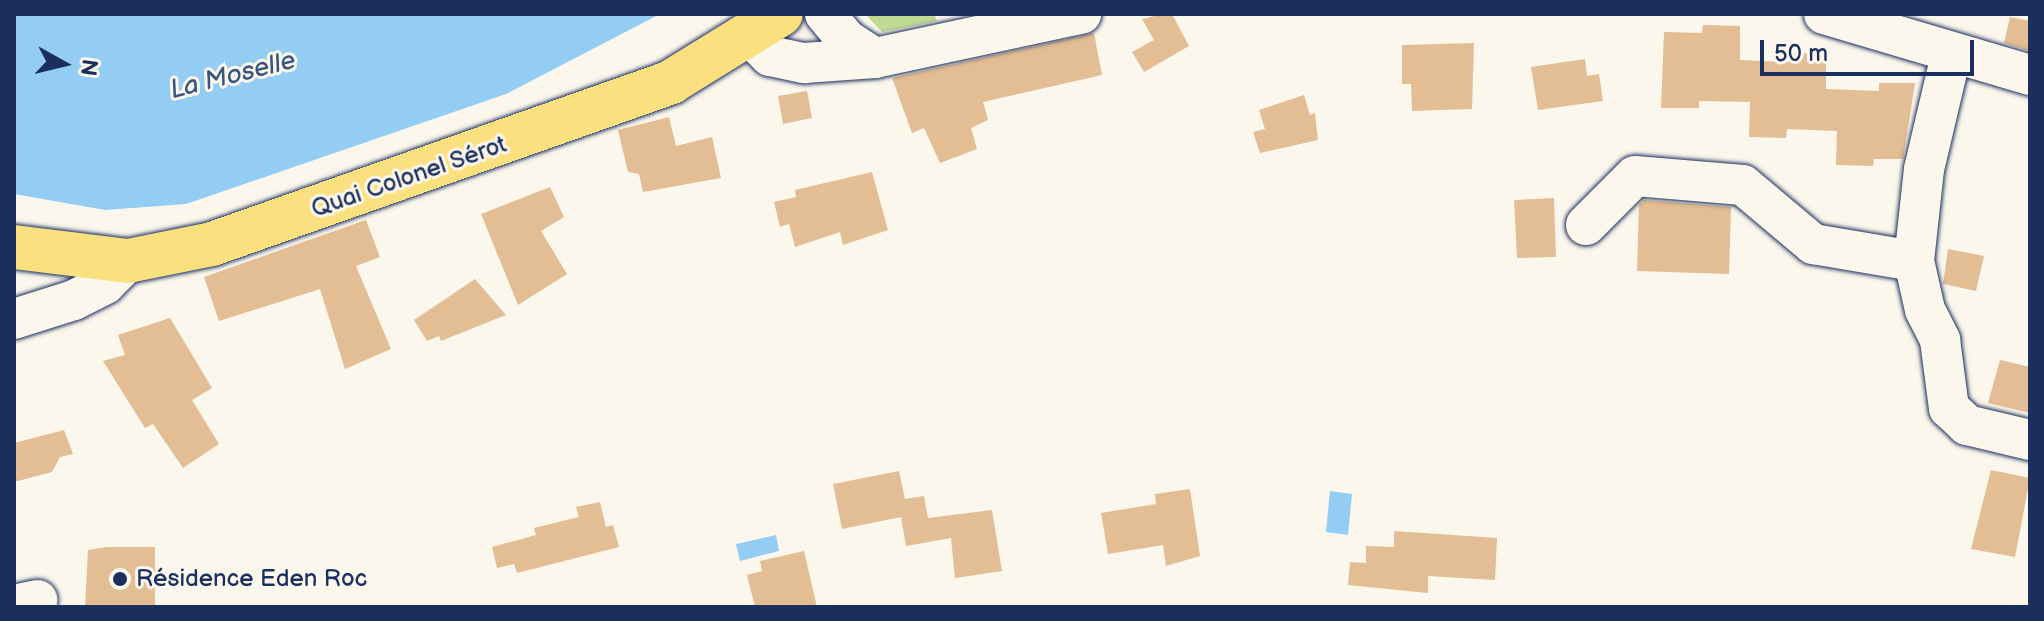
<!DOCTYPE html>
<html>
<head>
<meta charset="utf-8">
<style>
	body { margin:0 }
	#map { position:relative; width:2044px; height:621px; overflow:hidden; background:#fbf7ec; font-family:"Balsamiq Sans",sans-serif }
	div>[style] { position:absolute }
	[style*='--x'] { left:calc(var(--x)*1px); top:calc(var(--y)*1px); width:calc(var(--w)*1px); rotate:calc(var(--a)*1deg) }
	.green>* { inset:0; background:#c0da92 }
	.water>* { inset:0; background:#94cdf3 }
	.building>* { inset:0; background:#e3bd93 }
	.roads { filter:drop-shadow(0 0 2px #1b2f5e) drop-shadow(0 0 2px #1b2f5e) }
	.minor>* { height:40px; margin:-20px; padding:0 20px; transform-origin:20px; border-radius:20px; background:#fbf7ec }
	.major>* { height:44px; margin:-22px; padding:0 22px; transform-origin:22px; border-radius:22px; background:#fbe080 }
	.dots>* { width:22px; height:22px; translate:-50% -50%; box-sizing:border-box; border:4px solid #fbf7ec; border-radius:50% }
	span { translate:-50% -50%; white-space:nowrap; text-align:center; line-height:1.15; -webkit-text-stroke:6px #fbf7ec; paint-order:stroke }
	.street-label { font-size:24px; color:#1b2f5e }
	.poi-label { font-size:24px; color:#1b2f5e }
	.left { translate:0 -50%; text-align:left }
	.water-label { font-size:26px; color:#395683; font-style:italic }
	.frame { position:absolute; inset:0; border:16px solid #1b2f5e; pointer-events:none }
	.north { position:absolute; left:24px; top:24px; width:80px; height:80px; -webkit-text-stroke:6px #fbf7ec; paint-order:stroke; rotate:98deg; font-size:22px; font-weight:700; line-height:32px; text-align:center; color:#1b2f5e }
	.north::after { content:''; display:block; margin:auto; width:28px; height:36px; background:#1b2f5e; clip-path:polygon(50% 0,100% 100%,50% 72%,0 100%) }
	.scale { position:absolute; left:1760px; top:40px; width:214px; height:36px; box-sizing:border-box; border:4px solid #1b2f5e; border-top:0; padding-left:10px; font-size:24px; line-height:28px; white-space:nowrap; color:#1b2f5e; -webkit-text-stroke:6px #fbf7ec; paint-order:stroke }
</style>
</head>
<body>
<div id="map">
	<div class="green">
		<i style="clip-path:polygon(865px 14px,934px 14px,937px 21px,882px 32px)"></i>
	</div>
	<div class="water">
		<i style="clip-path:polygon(14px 14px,660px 14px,506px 94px,186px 204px,105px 210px,14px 194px)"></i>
		<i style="clip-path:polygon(1330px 491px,1352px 494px,1348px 535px,1326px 532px)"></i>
		<i style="clip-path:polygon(776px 535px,779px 551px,740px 561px,736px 544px)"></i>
	</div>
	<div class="building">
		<i style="clip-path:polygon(1163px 14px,1172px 14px,1189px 46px,1144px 72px,1132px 52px,1154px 40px,1142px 19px)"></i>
		<i style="clip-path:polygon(2010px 17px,2030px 21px,2030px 51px,2004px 43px)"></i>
		<i style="clip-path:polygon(1703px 25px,1740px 26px,1740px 60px,1789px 62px,1789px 53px,1826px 54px,1826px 89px,1879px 91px,1879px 83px,1915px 83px,1903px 159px,1874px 159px,1873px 166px,1836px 165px,1837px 131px,1787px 129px,1786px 138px,1749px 137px,1750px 102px,1699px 101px,1699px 108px,1661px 108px,1664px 32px,1702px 33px)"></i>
		<i style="clip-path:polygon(1094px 33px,1102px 75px,983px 102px,988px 120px,971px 128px,977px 149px,940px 163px,924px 128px,912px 133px,892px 78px)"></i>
		<i style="clip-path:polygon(1474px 43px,1472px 109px,1412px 111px,1411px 84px,1402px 84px,1402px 45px)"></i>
		<i style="clip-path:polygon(1585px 59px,1587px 76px,1599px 74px,1603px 101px,1538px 110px,1531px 67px)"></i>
		<i style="clip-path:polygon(807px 91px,812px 118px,783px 124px,778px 96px)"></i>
		<i style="clip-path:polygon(1304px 95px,1310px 115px,1315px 113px,1318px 140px,1260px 153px,1253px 132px,1265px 129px,1259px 110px)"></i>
		<i style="clip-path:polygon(669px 117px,676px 146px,712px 137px,721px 178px,643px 192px,639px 174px,628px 172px,618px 130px)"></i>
		<i style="clip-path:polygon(872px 172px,888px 230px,843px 245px,840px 232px,795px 247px,789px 224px,780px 227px,774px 202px,796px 197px,795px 190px)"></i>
		<i style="clip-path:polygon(550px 187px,564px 217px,541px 231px,567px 274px,518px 305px,481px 214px)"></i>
		<i style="clip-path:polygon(1554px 198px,1556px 257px,1517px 258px,1514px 200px)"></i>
		<i style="clip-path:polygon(1644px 200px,1731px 207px,1729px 274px,1637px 271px,1639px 205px)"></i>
		<i style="clip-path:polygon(366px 220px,380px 257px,356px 266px,391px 349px,345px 369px,320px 289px,219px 321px,204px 277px)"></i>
		<i style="clip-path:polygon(1948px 249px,1984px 256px,1976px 291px,1943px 284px)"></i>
		<i style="clip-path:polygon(475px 279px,506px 315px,441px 341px,439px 336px,427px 341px,414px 320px)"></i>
		<i style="clip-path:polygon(170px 318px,212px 388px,192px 400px,219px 444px,183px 468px,153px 424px,145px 428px,103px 361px,125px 355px,118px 335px)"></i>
		<i style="clip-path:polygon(2000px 360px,2030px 367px,2030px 413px,1988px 403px)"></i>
		<i style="clip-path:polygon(64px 430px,73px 454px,60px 457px,52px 472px,14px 482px,14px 443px)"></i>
		<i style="clip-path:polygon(1991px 470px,2030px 478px,2015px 557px,1971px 549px)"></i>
		<i style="clip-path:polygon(899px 471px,905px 499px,924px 496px,928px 518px,992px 510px,1002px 571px,955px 578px,951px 538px,906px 546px,901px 517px,842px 529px,833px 484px)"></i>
		<i style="clip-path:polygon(1190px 489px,1200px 556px,1166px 566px,1163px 545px,1108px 554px,1101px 513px,1156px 504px,1155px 494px)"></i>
		<i style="clip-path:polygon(600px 502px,606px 527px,613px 525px,619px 547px,517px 573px,514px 564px,497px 568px,492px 547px,536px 535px,534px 528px,579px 517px,576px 507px)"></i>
		<i style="clip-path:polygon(1394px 531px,1497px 538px,1495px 580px,1428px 576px,1428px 593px,1348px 585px,1350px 562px,1366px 563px,1366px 546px,1394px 547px)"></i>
		<i style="clip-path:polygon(107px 547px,155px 547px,155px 607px,85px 607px,88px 550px)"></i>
		<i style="clip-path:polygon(804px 551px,817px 607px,755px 607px,747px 575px,762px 571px,760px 561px)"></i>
	</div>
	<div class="roads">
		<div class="minor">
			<i style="--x:825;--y:14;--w:34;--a:50"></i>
			<i style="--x:847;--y:40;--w:33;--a:33"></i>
			<i style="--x:1824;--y:14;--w:215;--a:16.5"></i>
			<i style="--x:748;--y:34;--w:31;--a:45"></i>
			<i style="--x:770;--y:56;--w:35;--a:12"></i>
			<i style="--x:804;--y:63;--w:71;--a:-4"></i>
			<i style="--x:875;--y:58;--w:211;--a:-12.1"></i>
			<i style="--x:1951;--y:55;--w:117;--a:103.3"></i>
			<i style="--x:1924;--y:169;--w:93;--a:96.2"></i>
			<i style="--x:1914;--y:261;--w:50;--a:77.3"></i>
			<i style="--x:1925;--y:310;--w:34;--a:63"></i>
			<i style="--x:1940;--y:340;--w:69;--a:82.5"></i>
			<i style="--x:1949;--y:408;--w:25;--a:43"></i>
			<i style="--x:1967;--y:425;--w:65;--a:13.4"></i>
			<i style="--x:1586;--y:225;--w:69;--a:-45"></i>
			<i style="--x:1635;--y:176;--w:108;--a:4.8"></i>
			<i style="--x:1743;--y:185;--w:92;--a:40.1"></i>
			<i style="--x:1813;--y:244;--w:102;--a:9.6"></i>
			<i style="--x:14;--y:319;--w:63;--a:-17.6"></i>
			<i style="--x:74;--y:300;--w:35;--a:-27"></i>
			<i style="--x:105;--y:284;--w:33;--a:-45"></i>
			<i style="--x:14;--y:605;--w:24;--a:-12"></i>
		</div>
		<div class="major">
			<i style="--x:14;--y:247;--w:115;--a:7"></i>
			<i style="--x:128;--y:261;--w:86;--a:-11.4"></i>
			<i style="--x:212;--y:244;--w:487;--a:-19.4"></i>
			<i style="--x:671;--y:82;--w:129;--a:-31.7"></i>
		</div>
	</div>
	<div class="dots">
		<i style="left:120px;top:579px;background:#1b2f5e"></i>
	</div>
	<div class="street-label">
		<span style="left:409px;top:177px;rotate:-19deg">Quai Colonel Sérot</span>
	</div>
	<div class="poi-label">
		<span class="left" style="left:136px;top:579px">Résidence Eden Roc</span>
	</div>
	<div class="water-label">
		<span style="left:233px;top:76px;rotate:-14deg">La Moselle</span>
	</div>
	<div class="frame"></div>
	<div class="north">N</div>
	<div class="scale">50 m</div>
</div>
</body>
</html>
